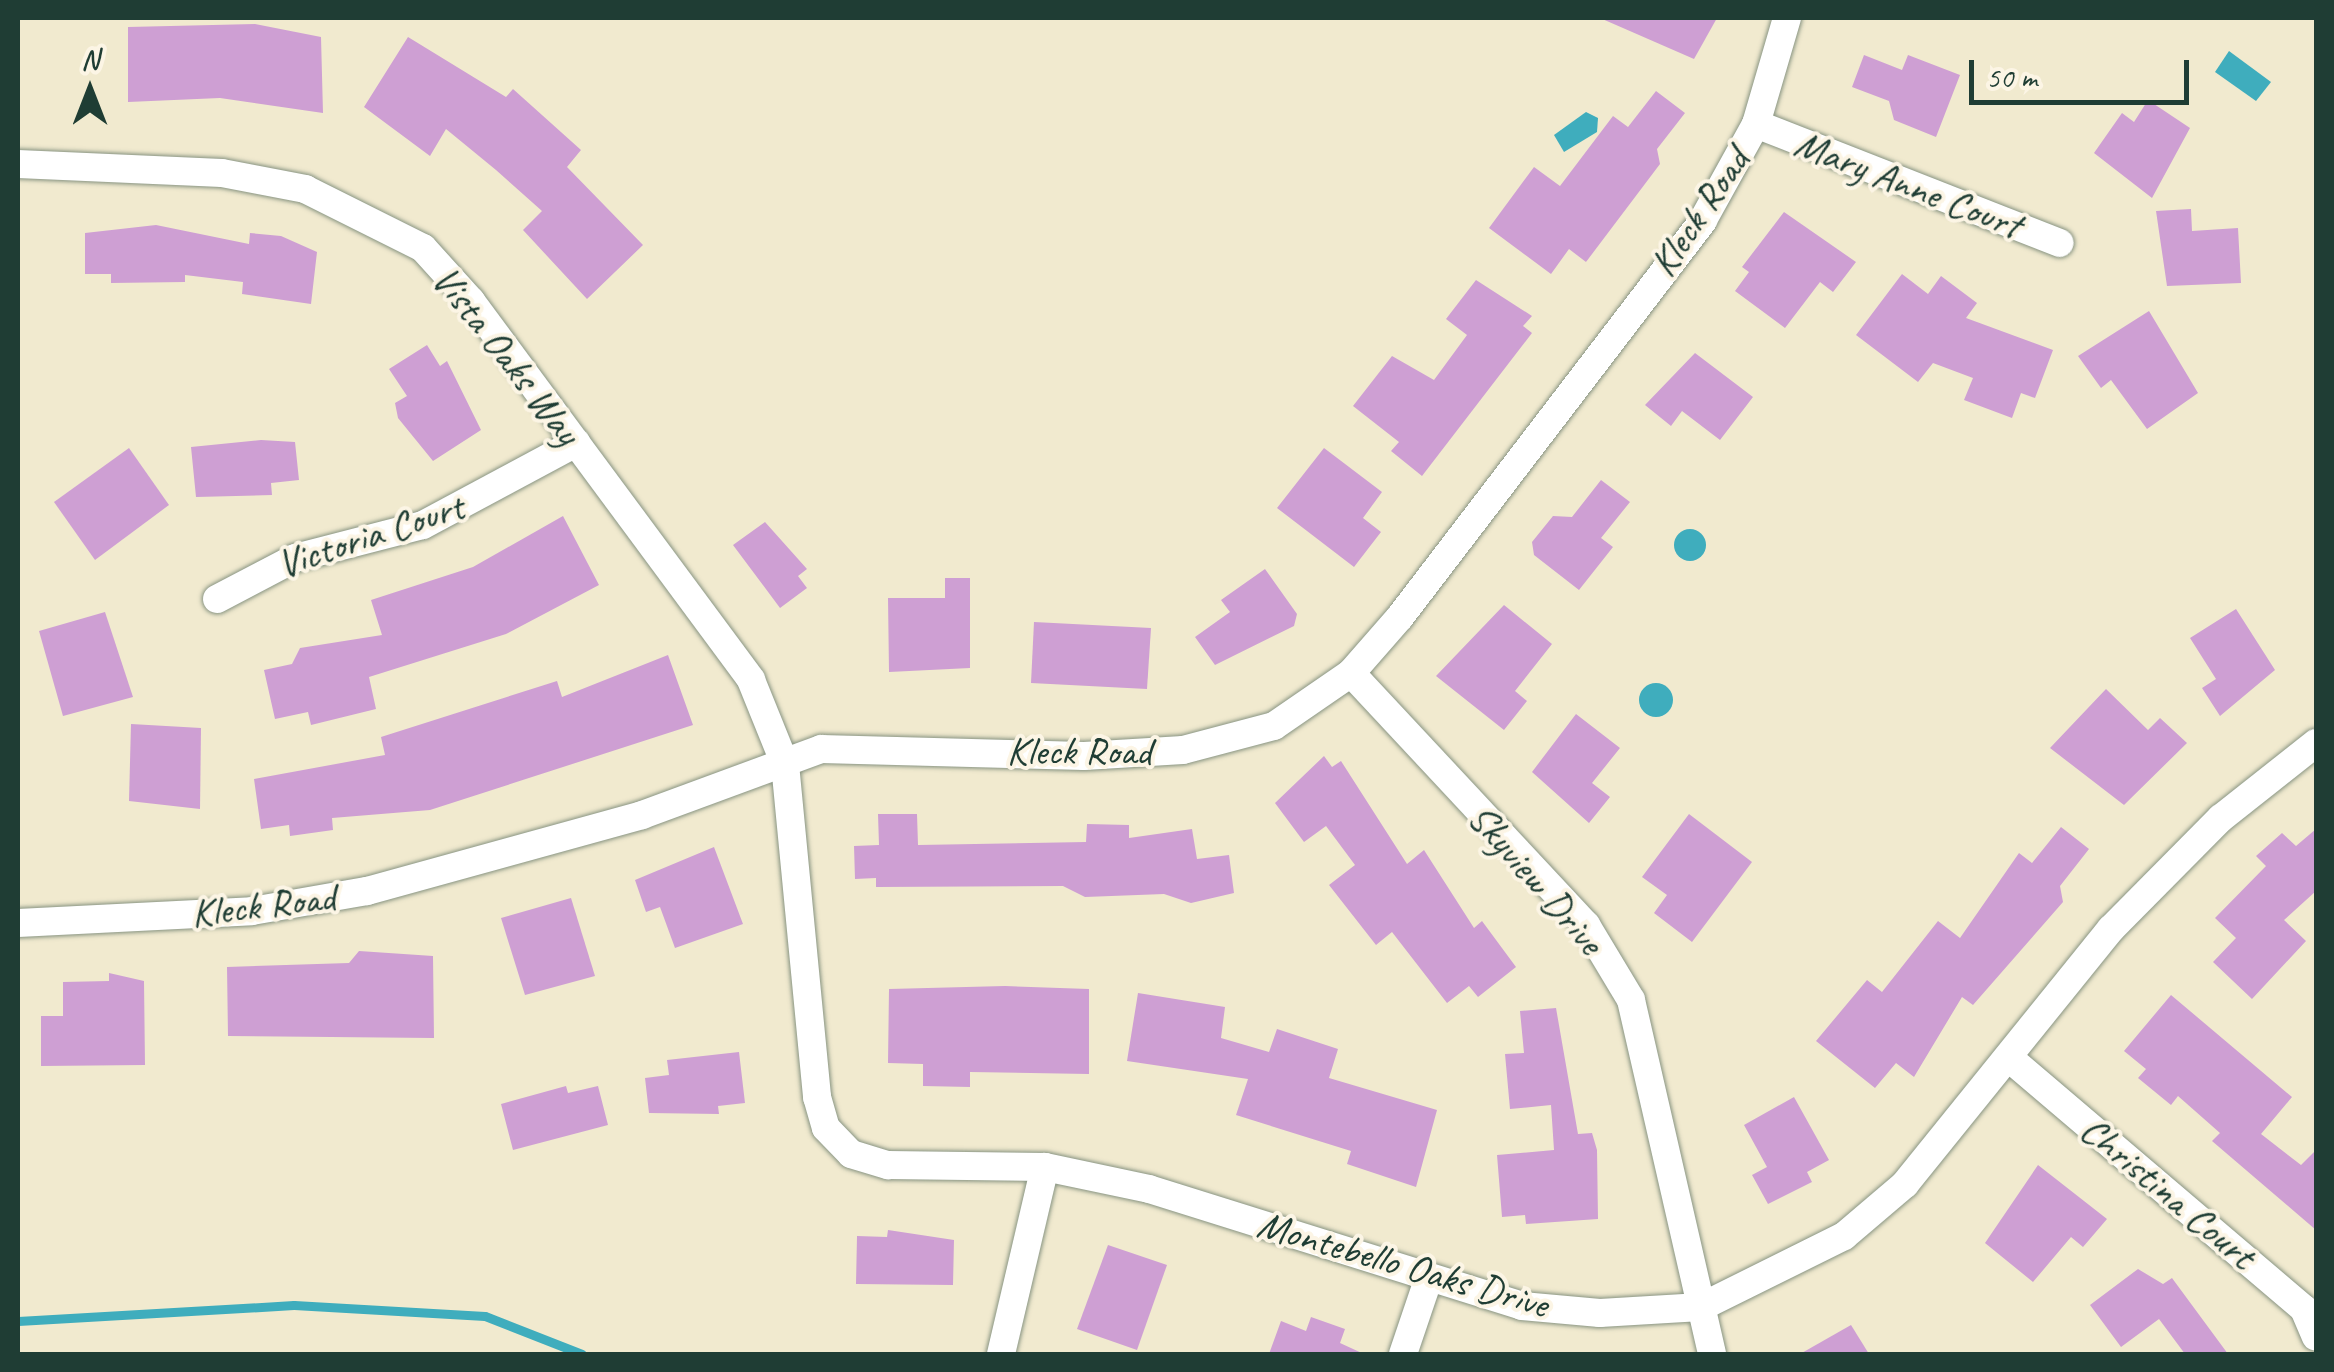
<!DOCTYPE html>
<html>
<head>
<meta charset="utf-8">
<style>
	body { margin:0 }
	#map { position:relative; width:2334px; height:1372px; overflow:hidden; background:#f1eacf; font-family:Caveat,sans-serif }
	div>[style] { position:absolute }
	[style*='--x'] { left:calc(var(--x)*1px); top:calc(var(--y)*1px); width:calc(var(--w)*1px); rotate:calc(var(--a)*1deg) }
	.water>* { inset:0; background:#3fadbd }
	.round { border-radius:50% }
	.stream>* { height:9px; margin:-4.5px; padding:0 4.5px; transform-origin:4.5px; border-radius:4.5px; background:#3fadbd }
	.building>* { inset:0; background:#ce9fd3 }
	.roads { filter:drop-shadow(0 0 2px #889482) drop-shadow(0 0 2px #889482) }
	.street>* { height:28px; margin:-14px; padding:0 14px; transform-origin:14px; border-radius:14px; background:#fff }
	span { translate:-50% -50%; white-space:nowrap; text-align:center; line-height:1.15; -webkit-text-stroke:8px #fcf5e5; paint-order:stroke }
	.street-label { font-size:40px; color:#1f3d34 }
	.frame { position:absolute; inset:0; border:20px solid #1f3d34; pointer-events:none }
	.north { position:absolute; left:40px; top:40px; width:100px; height:100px; -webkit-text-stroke:8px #fcf5e5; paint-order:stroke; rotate:0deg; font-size:28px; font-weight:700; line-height:40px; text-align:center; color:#1f3d34 }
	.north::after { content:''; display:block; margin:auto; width:35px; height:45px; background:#1f3d34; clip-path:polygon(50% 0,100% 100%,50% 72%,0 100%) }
	.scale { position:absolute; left:1969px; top:60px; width:220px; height:45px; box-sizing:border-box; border:5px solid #1f3d34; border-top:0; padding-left:12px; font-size:30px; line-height:35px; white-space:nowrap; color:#1f3d34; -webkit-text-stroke:8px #fcf5e5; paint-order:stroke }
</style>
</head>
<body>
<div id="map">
	<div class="water">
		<i style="clip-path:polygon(2229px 51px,2271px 82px,2256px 101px,2215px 72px)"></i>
		<i style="clip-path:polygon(1586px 112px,1598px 118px,1597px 132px,1564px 152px,1554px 135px)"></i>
		<i class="round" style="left:1674px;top:529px;width:32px;height:32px"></i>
		<i class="round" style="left:1639px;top:683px;width:34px;height:34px"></i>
	</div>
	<div class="stream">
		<i style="--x:18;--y:1321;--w:276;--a:-3.3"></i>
		<i style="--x:294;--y:1305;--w:191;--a:3.3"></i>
		<i style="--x:485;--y:1316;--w:104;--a:21.4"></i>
	</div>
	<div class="building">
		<i style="clip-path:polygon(1600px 18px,1717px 18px,1694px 59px)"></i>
		<i style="clip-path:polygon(255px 24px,321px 37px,323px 113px,220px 98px,128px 102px,128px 27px)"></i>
		<i style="clip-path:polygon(408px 37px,506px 97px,513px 89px,581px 150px,567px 167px,643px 245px,587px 299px,523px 230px,542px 211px,496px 170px,446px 129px,430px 156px,364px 107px)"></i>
		<i style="clip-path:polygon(1864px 55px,1902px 70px,1908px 55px,1960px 75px,1936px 137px,1894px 120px,1889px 101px,1852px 87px)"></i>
		<i style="clip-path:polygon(1656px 91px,1685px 113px,1657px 149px,1660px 164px,1586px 262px,1569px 249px,1551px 274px,1489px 228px,1534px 167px,1560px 186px,1613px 116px,1628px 127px)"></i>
		<i style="clip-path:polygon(2148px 100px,2190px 128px,2152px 198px,2094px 153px,2122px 113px,2134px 122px)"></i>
		<i style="clip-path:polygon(2191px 209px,2192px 231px,2238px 228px,2241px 283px,2167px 286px,2156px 211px)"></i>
		<i style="clip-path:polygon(1784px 212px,1856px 262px,1833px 292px,1820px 282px,1785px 328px,1735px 291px,1749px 272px,1742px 267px)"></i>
		<i style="clip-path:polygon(156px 225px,249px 244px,250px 233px,281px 236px,317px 252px,311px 304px,242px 294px,243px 282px,185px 275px,185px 282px,111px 283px,111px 274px,85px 274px,85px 233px)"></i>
		<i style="clip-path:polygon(1902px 274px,1928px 294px,1941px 276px,1977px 303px,1966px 318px,2053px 350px,2035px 398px,2021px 393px,2012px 418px,1964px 400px,1973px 378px,1933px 363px,1918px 382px,1856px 335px)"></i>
		<i style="clip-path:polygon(1476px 280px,1532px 316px,1523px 326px,1532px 333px,1422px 476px,1391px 451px,1399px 442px,1353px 406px,1392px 356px,1434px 380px,1467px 335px,1446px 319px)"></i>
		<i style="clip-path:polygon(2149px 311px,2198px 393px,2147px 429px,2111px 380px,2101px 388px,2078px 356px)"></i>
		<i style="clip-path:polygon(427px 345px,440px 366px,447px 361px,481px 430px,433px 461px,398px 418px,395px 403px,407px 396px,389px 369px)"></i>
		<i style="clip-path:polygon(1695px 353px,1753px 397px,1720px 440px,1682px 411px,1671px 426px,1645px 405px)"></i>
		<i style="clip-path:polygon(261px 440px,295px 442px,299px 480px,271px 483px,272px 495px,196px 497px,191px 447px)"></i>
		<i style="clip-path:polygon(129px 448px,169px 505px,95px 560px,54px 502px)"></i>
		<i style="clip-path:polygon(1324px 448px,1382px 492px,1363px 518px,1381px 532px,1354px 567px,1277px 508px)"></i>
		<i style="clip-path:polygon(1601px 480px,1630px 502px,1601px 538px,1613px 547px,1579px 590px,1534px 555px,1532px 542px,1553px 516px,1572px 517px)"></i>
		<i style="clip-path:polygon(563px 516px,599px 585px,506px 634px,369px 677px,376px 709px,311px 725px,308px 712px,275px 719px,264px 670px,292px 664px,300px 648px,382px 635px,371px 600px,473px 567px)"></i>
		<i style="clip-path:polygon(765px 522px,807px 569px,798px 576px,807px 588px,780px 608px,733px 545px)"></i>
		<i style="clip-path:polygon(1265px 569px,1297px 614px,1294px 626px,1215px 665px,1195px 637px,1230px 612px,1221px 600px)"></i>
		<i style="clip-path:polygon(945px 578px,970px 578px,970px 668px,889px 672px,888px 598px,945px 598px)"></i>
		<i style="clip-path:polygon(1504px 605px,1552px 644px,1515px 691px,1527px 701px,1504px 730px,1436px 676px)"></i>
		<i style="clip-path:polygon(2236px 609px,2275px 670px,2220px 716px,2202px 688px,2216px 679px,2190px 638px)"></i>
		<i style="clip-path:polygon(105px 612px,133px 697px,63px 716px,39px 631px)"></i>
		<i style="clip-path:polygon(1034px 622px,1151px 628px,1147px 689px,1031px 683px)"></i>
		<i style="clip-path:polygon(668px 655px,693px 725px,430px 810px,332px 818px,333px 830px,290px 836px,289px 825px,261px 829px,254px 779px,385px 755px,381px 737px,557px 681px,562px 697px)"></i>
		<i style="clip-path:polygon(2106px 689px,2148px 730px,2160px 718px,2187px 743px,2124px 805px,2050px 748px)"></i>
		<i style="clip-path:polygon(1576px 714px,1620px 748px,1592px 783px,1610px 797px,1589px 823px,1532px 772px)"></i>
		<i style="clip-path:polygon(131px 724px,201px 728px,200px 809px,129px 801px)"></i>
		<i style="clip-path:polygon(1324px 756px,1332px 767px,1341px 761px,1407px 864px,1424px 850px,1474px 928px,1482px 921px,1516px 967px,1478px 997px,1469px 986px,1447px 1003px,1392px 932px,1376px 945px,1329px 885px,1355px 865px,1326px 826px,1304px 842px,1275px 803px)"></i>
		<i style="clip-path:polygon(878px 814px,917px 814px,918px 845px,1086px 842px,1087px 824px,1129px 825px,1129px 838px,1192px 829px,1197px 859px,1229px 855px,1234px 893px,1191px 903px,1164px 894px,1085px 897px,1063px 886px,876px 887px,876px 878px,855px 879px,854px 846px,879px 845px)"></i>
		<i style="clip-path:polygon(1689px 814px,1752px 862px,1692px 942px,1654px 913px,1667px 895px,1642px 877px)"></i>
		<i style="clip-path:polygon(2061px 827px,2089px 849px,2060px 886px,2063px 902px,1973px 1005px,1962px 997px,1914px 1077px,1896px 1063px,1875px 1088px,1816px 1041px,1867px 980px,1882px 992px,1938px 921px,1960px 938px,2019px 853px,2032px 863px)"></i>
		<i style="clip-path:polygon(2316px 829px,2316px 891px,2284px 920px,2306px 941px,2252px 999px,2213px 962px,2236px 938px,2215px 918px,2266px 866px,2256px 856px,2282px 833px,2296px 846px)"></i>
		<i style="clip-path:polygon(714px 847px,743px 924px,675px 948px,660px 907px,646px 912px,635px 880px)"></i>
		<i style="clip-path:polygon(571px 898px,595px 976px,525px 995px,501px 918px)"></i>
		<i style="clip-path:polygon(359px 951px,433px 956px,434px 1038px,228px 1036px,227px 967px,349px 963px)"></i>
		<i style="clip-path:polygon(109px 973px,144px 981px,145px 1065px,41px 1066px,41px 1016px,63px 1016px,63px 982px,109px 981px)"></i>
		<i style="clip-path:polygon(1005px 986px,1089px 989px,1089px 1074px,970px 1072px,970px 1087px,923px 1086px,923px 1064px,888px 1063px,889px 989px)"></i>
		<i style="clip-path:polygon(1138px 993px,1225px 1007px,1221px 1038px,1269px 1052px,1277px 1029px,1338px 1049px,1329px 1078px,1437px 1110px,1416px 1187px,1347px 1164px,1351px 1151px,1236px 1115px,1248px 1079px,1127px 1061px)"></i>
		<i style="clip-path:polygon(2171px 995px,2292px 1097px,2261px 1134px,2301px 1165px,2316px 1150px,2316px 1230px,2212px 1141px,2220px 1133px,2178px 1096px,2171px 1105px,2138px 1078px,2146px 1069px,2124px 1051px)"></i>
		<i style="clip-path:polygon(1556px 1008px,1578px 1134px,1592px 1133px,1597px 1150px,1598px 1219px,1526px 1224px,1525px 1215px,1502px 1217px,1497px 1155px,1554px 1150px,1551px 1105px,1510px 1109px,1505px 1054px,1524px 1053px,1520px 1011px)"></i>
		<i style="clip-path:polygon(739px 1052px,745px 1103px,718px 1106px,719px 1114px,649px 1113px,645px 1078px,669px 1075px,667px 1060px)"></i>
		<i style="clip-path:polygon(566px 1086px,568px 1093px,598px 1086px,608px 1125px,513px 1150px,501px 1104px)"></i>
		<i style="clip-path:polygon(1794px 1097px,1829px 1160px,1807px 1172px,1812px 1182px,1768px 1204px,1752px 1175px,1767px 1167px,1744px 1125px)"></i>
		<i style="clip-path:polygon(2038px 1165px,2107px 1219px,2083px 1247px,2071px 1237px,2033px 1282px,1985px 1243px)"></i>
		<i style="clip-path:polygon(888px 1230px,954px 1240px,953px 1285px,856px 1284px,857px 1236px,887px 1237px)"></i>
		<i style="clip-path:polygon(1108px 1245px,1167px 1265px,1137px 1350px,1077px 1329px)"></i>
		<i style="clip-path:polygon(2138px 1269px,2163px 1284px,2172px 1278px,2228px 1354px,2185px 1354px,2159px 1319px,2121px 1347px,2090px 1305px)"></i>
		<i style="clip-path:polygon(1311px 1317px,1345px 1329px,1340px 1343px,1364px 1354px,1269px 1354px,1281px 1321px,1306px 1331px)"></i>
		<i style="clip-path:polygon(1851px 1325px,1869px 1354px,1800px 1354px)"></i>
	</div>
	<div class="roads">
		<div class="street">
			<i style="--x:1756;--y:124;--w:326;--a:21.4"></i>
			<i style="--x:18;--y:164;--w:204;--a:2.5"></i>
			<i style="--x:222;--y:173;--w:85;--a:10.9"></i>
			<i style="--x:305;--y:189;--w:132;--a:26.6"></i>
			<i style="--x:423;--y:248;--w:72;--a:47.8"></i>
			<i style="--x:471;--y:301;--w:471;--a:53.5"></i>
			<i style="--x:751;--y:680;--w:91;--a:68"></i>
			<i style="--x:785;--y:764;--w:335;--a:84.5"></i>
			<i style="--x:817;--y:1097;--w:32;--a:74"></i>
			<i style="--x:826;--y:1128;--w:36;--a:46"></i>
			<i style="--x:851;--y:1154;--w:39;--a:17"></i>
			<i style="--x:888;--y:1165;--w:157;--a:0.7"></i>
			<i style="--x:1045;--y:1167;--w:106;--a:11.9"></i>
			<i style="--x:1149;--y:1189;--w:391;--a:17.4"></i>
			<i style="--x:1522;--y:1306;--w:78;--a:5.1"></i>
			<i style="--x:1600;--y:1313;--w:101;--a:-3.4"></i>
			<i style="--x:1701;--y:1307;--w:160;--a:-26.4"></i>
			<i style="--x:1844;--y:1236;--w:80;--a:-40.4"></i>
			<i style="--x:1905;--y:1184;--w:328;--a:-51.1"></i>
			<i style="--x:2111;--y:929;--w:156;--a:-45.3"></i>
			<i style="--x:2221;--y:818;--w:121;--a:-38.3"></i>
			<i style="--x:217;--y:599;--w:88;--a:-27.7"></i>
			<i style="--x:295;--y:558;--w:132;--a:-14.5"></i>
			<i style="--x:423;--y:525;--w:174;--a:-28.2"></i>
			<i style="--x:1351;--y:673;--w:345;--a:47"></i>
			<i style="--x:1586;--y:925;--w:87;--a:59"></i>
			<i style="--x:1631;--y:1000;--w:363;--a:77.1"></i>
			<i style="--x:18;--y:923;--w:234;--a:-2.9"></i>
			<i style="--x:252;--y:911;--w:117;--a:-9.9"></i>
			<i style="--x:367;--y:891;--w:285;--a:-15.4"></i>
			<i style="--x:642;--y:815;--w:191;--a:-20.2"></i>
			<i style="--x:821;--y:749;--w:263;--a:1.5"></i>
			<i style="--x:1084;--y:756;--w:99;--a:-3.5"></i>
			<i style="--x:1183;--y:750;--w:94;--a:-14.8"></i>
			<i style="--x:1274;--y:726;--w:93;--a:-34.5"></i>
			<i style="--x:1351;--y:673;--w:74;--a:-48.8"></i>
			<i style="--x:1400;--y:617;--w:499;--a:-52.6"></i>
			<i style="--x:1703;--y:220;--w:110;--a:-61.1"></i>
			<i style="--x:1756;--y:124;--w:110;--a:-73.7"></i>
			<i style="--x:2008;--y:1057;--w:389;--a:40.4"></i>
			<i style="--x:2304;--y:1309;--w:30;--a:67"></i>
			<i style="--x:1001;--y:1354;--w:192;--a:-76.8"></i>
			<i style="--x:1403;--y:1354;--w:81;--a:-71.3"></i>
		</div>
	</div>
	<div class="street-label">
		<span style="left:1908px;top:184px;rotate:21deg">Mary Anne Court</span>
		<span style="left:1699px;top:212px;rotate:-56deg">Kleck Road</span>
		<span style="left:507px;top:355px;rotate:52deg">Vista Oaks Way</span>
		<span style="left:370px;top:535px;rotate:-18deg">Victoria Court</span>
		<span style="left:1079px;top:751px">Kleck Road</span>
		<span style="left:1536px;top:879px;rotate:49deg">Skyview Drive</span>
		<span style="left:263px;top:905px;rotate:-7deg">Kleck Road</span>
		<span style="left:2168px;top:1192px;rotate:40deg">Christina Court</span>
		<span style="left:1403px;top:1264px;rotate:16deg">Montebello Oaks Drive</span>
	</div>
	<div class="frame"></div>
	<div class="north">N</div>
	<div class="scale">50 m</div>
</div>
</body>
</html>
